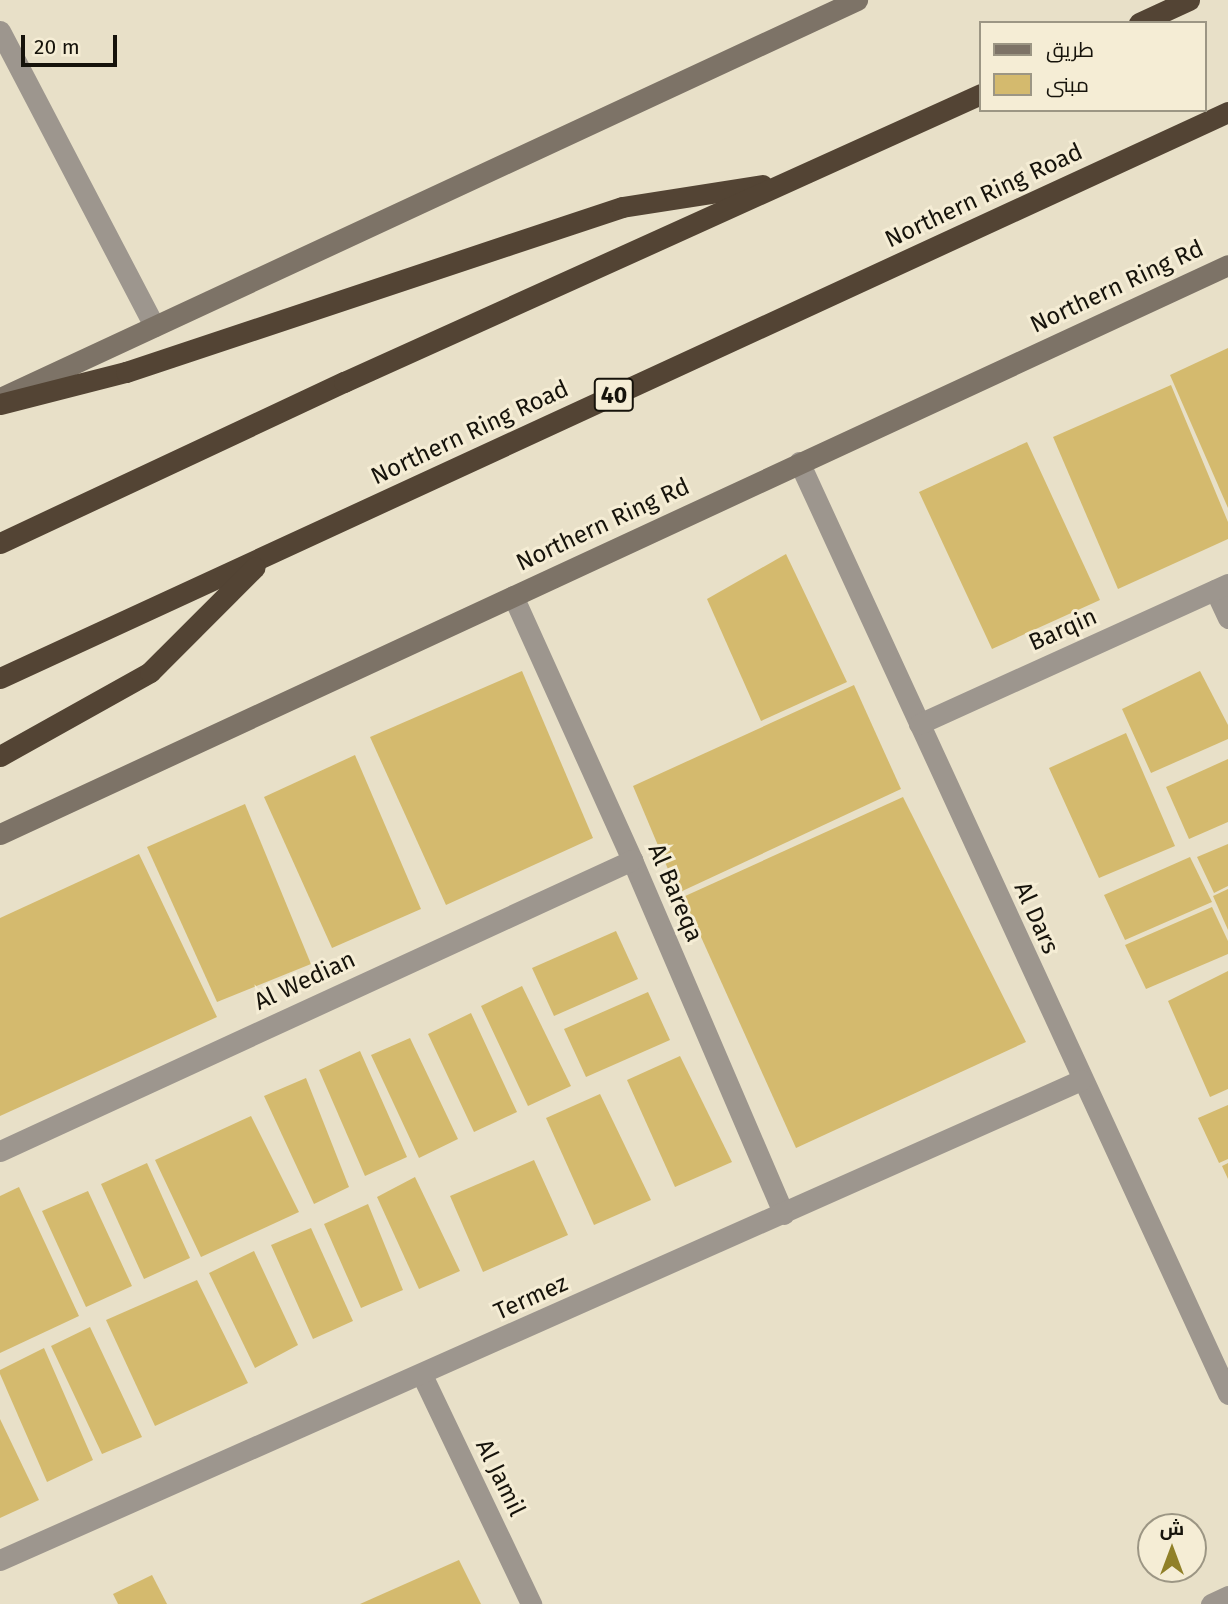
<!DOCTYPE html>
<html>
<head>
<meta charset="utf-8">
<style>
	body { margin:0 }
	#map { position:relative; width:1228px; height:1604px; overflow:hidden; background:#e8e0c8; font-family:"Fira Sans",Cairo,sans-serif }
	div>[style] { position:absolute }
	[style*='--x'] { left:calc(var(--x)*1px); top:calc(var(--y)*1px); width:calc(var(--w)*1px); rotate:calc(var(--a)*1deg) }
	.building>* { inset:0; background:#d4ba6e }
	.street>* { height:21px; margin:-10.5px; padding:0 10.5px; transform-origin:10.5px; border-radius:10.5px; background:#9d968e }
	.secondary>* { height:21px; margin:-10.5px; padding:0 10.5px; transform-origin:10.5px; border-radius:10.5px; background:#7d7367 }
	.highway>* { height:21px; margin:-10.5px; padding:0 10.5px; transform-origin:10.5px; border-radius:10.5px; background:#534434 }
	span { translate:-50% -50%; white-space:nowrap; text-align:center; line-height:1.15; -webkit-text-stroke:6px #f5edd5; paint-order:stroke }
	.shield-label span { padding:2px 5px; background:#f5edd5; border:2px solid; border-radius:5px; -webkit-text-stroke-width:0 }
	.shield-label { font-size:23px; color:#16130b; font-weight:700 }
	.street-label { font-size:24px; color:#16130b }
	.legend { position:absolute; left:979px; top:21px; width:228px; height:91px; box-sizing:border-box; background:#f5edd5; border:2px solid #9c9684; margin:0; padding:9px 12px; list-style:none; font-size:21px; color:#16130b }
	.legend li { display:flex; align-items:center; gap:14px; height:35px }
	.legend b { width:35px; border:2px solid #9c9684 }
	.north { position:absolute; left:1137px; top:1513px; width:70px; height:70px; box-sizing:border-box; background:#f5edd5; border:2px solid #9c9684; border-radius:50%; rotate:0deg; font-size:19px; font-weight:700; line-height:28px; text-align:center; color:#16130b }
	.north::after { content:''; display:block; margin:auto; width:24px; height:32px; background:#908028; clip-path:polygon(50% 0,100% 100%,50% 72%,0 100%) }
	.scale { position:absolute; left:21px; top:35px; width:96px; height:32px; box-sizing:border-box; border:4px solid #16130b; border-top:0; padding-left:9px; font-size:21px; line-height:24px; white-space:nowrap; color:#16130b; -webkit-text-stroke:5px #f5edd5; paint-order:stroke }
</style>
</head>
<body>
<div id="map">
	<div class="building">
		<i style="clip-path:polygon(1228px 348px,1228px 508px,1170px 375px)"></i>
		<i style="clip-path:polygon(1171px 385px,1228px 522px,1228px 539px,1118px 589px,1053px 437px)"></i>
		<i style="clip-path:polygon(1027px 442px,1100px 600px,992px 649px,919px 492px)"></i>
		<i style="clip-path:polygon(786px 554px,847px 682px,761px 721px,707px 599px)"></i>
		<i style="clip-path:polygon(522px 671px,593px 838px,446px 905px,370px 737px)"></i>
		<i style="clip-path:polygon(1200px 671px,1228px 725px,1228px 739px,1151px 773px,1122px 709px)"></i>
		<i style="clip-path:polygon(854px 685px,901px 789px,678px 893px,633px 786px)"></i>
		<i style="clip-path:polygon(1126px 733px,1175px 846px,1099px 878px,1049px 768px)"></i>
		<i style="clip-path:polygon(355px 755px,421px 909px,332px 948px,264px 797px)"></i>
		<i style="clip-path:polygon(1228px 759px,1228px 822px,1189px 839px,1166px 787px)"></i>
		<i style="clip-path:polygon(903px 797px,1026px 1042px,796px 1148px,683px 897px)"></i>
		<i style="clip-path:polygon(245px 804px,311px 964px,217px 1002px,147px 847px)"></i>
		<i style="clip-path:polygon(1228px 844px,1228px 886px,1214px 893px,1197px 857px)"></i>
		<i style="clip-path:polygon(139px 854px,217px 1017px,0 1116px,0 918px)"></i>
		<i style="clip-path:polygon(1190px 857px,1212px 902px,1125px 940px,1104px 895px)"></i>
		<i style="clip-path:polygon(1228px 889px,1228px 930px,1213px 896px)"></i>
		<i style="clip-path:polygon(1212px 907px,1228px 941px,1228px 954px,1146px 989px,1125px 945px)"></i>
		<i style="clip-path:polygon(616px 931px,638px 979px,554px 1016px,532px 968px)"></i>
		<i style="clip-path:polygon(1228px 971px,1228px 1089px,1210px 1097px,1168px 1001px)"></i>
		<i style="clip-path:polygon(522px 986px,571px 1086px,528px 1106px,481px 1006px)"></i>
		<i style="clip-path:polygon(648px 992px,670px 1040px,586px 1077px,564px 1029px)"></i>
		<i style="clip-path:polygon(471px 1013px,517px 1112px,474px 1132px,428px 1034px)"></i>
		<i style="clip-path:polygon(410px 1038px,458px 1139px,419px 1158px,371px 1055px)"></i>
		<i style="clip-path:polygon(360px 1051px,407px 1157px,365px 1176px,319px 1070px)"></i>
		<i style="clip-path:polygon(680px 1056px,732px 1162px,675px 1187px,627px 1080px)"></i>
		<i style="clip-path:polygon(306px 1078px,349px 1187px,314px 1204px,264px 1096px)"></i>
		<i style="clip-path:polygon(600px 1094px,651px 1200px,594px 1225px,546px 1118px)"></i>
		<i style="clip-path:polygon(1228px 1105px,1228px 1159px,1219px 1163px,1198px 1118px)"></i>
		<i style="clip-path:polygon(251px 1116px,299px 1212px,201px 1257px,155px 1160px)"></i>
		<i style="clip-path:polygon(534px 1160px,568px 1235px,483px 1272px,450px 1196px)"></i>
		<i style="clip-path:polygon(147px 1163px,190px 1258px,144px 1279px,101px 1184px)"></i>
		<i style="clip-path:polygon(1228px 1163px,1228px 1179px,1222px 1166px)"></i>
		<i style="clip-path:polygon(415px 1177px,460px 1271px,419px 1289px,377px 1197px)"></i>
		<i style="clip-path:polygon(19px 1187px,79px 1316px,0 1353px,0 1196px)"></i>
		<i style="clip-path:polygon(88px 1191px,132px 1286px,86px 1307px,42px 1211px)"></i>
		<i style="clip-path:polygon(368px 1204px,403px 1290px,361px 1308px,324px 1224px)"></i>
		<i style="clip-path:polygon(311px 1228px,353px 1321px,313px 1339px,271px 1245px)"></i>
		<i style="clip-path:polygon(254px 1251px,298px 1345px,255px 1368px,209px 1273px)"></i>
		<i style="clip-path:polygon(197px 1280px,248px 1383px,155px 1426px,106px 1320px)"></i>
		<i style="clip-path:polygon(90px 1327px,142px 1437px,102px 1454px,51px 1346px)"></i>
		<i style="clip-path:polygon(44px 1348px,93px 1460px,47px 1482px,0 1374px,0 1370px)"></i>
		<i style="clip-path:polygon(0 1419px,39px 1500px,0 1518px)"></i>
		<i style="clip-path:polygon(459px 1560px,481px 1604px,360px 1604px)"></i>
		<i style="clip-path:polygon(152px 1575px,167px 1604px,118px 1604px,113px 1594px)"></i>
	</div>
	<div class="street">
		<i style="--x:0;--y:31;--w:333;--a:62.4"></i>
		<i style="--x:799;--y:462;--w:1026;--a:65.28"></i>
		<i style="--x:1215;--y:590;--w:31;--a:65"></i>
		<i style="--x:513;--y:596;--w:290;--a:65.7"></i>
		<i style="--x:632;--y:860;--w:385;--a:66.8"></i>
		<i style="--x:919;--y:724;--w:339;--a:-24.4"></i>
		<i style="--x:0;--y:1151;--w:696;--a:-24.72"></i>
		<i style="--x:422;--y:1375;--w:254;--a:64.5"></i>
		<i style="--x:0;--y:1560;--w:1183;--a:-23.94"></i>
		<i style="--x:1211;--y:1604;--w:19;--a:-25"></i>
	</div>
	<div class="secondary">
		<i style="--x:0;--y:398;--w:945;--a:-24.91"></i>
		<i style="--x:0;--y:834;--w:1353;--a:-24.86"></i>
	</div>
	<div class="highway">
		<i style="--x:1139;--y:23;--w:55;--a:-24.7"></i>
		<i style="--x:0;--y:404;--w:130;--a:-14.3"></i>
		<i style="--x:126;--y:372;--w:523;--a:-18.4"></i>
		<i style="--x:622;--y:207;--w:142;--a:-8.9"></i>
		<i style="--x:0;--y:543;--w:380;--a:-25.1"></i>
		<i style="--x:344;--y:382;--w:699;--a:-24.33"></i>
		<i style="--x:0;--y:678;--w:1352;--a:-24.75"></i>
		<i style="--x:0;--y:756;--w:172;--a:-29.2"></i>
		<i style="--x:150;--y:672;--w:148;--a:-45"></i>
	</div>
	<div class="shield-label">
		<span style="left:614px;top:395px">40</span>
	</div>
	<div class="street-label">
		<span style="left:984px;top:196px;rotate:-25deg">Northern Ring Road</span>
		<span style="left:1117px;top:287px;rotate:-25deg">Northern Ring Rd</span>
		<span style="left:470px;top:433px;rotate:-25deg">Northern Ring Road</span>
		<span style="left:603px;top:525px;rotate:-25deg">Northern Ring Rd</span>
		<span style="left:1063px;top:630px;rotate:-24deg">Barqin</span>
		<span style="left:675px;top:893px;rotate:67deg">Al Bareqa</span>
		<span style="left:1036px;top:918px;rotate:66deg">Al Dars</span>
		<span style="left:305px;top:981px;rotate:-25deg">Al Wedian</span>
		<span style="left:531px;top:1298px;rotate:-24deg">Termez</span>
		<span style="left:500px;top:1478px;rotate:64deg">Al Jamil</span>
	</div>
	<ul class="legend">
	<li><b style="height:9px;background:#7d7367"></b>طريق</li>
	<li><b style="height:19px;background:#d4ba6e"></b>مبنى</li>
	</ul>
	<div class="north">ش</div>
	<div class="scale">20 m</div>
</div>
</body>
</html>
